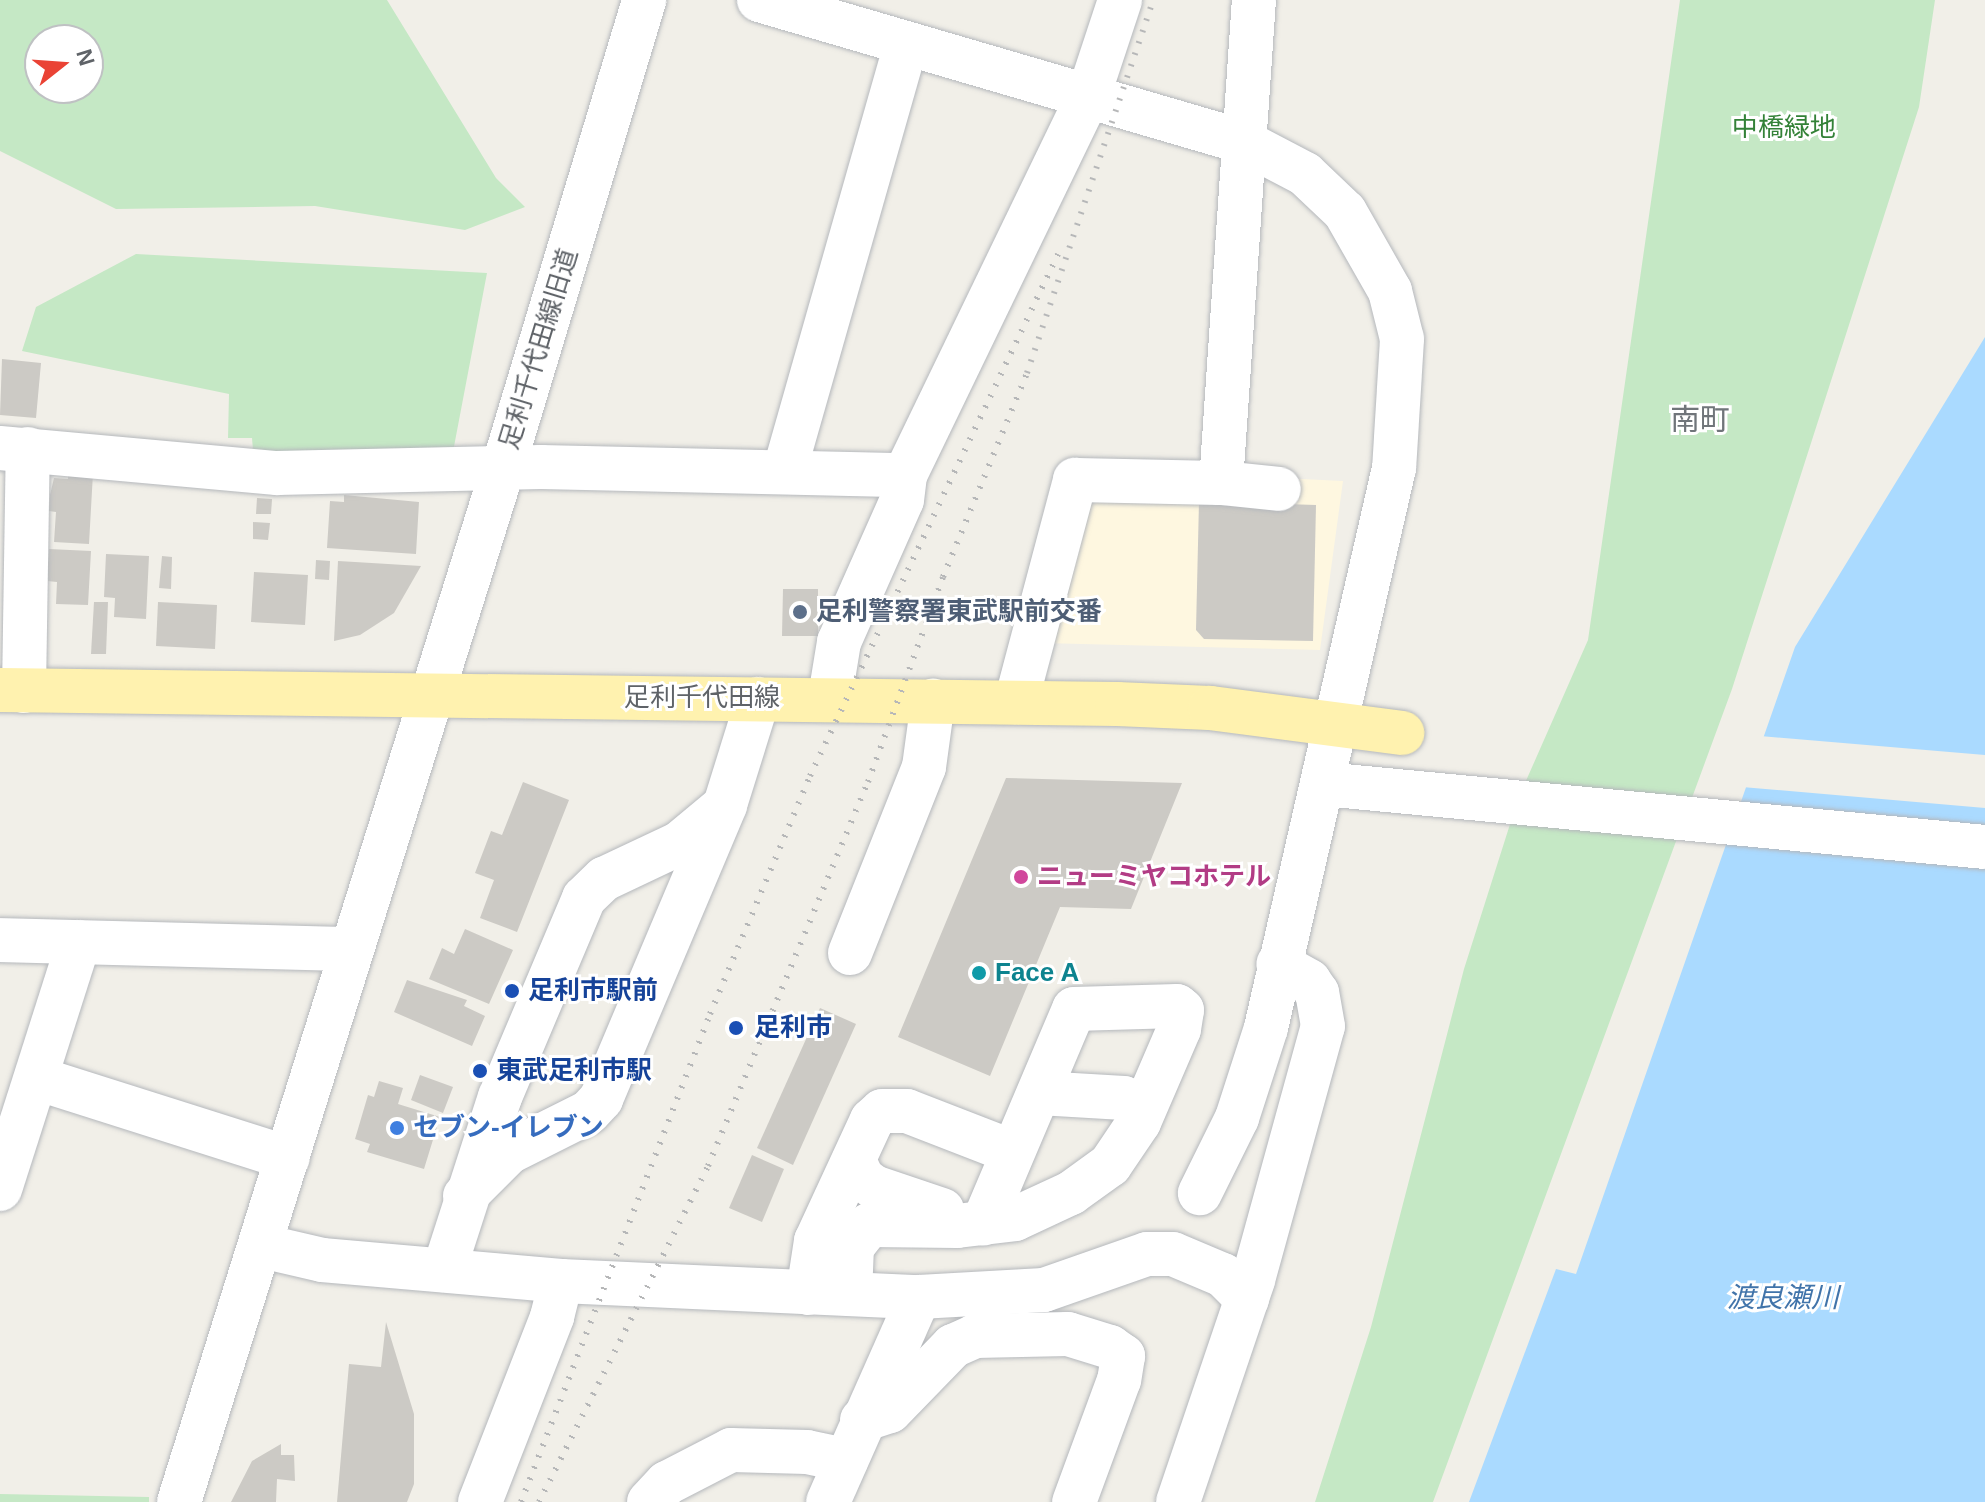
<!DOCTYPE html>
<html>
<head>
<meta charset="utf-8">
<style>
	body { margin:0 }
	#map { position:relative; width:1985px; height:1502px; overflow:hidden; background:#f1efe8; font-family:Helvetica,"Noto Sans JP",sans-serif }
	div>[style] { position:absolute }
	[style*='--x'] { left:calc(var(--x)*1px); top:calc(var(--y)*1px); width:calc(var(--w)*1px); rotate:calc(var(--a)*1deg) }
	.commercial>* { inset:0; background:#fef7e0 }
	.green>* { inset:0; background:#c5e8c5 }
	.water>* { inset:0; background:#aadaff }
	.pier>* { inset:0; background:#f1efe8 }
	.building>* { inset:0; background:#cccac5 }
	.roads { filter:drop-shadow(0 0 2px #b5b8bc) drop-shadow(0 0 2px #b5b8bc) }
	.minor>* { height:44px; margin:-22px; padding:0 22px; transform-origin:22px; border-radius:22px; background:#fff }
	.major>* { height:44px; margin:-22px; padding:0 22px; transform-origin:22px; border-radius:22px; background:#fff2af }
	.rail>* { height:6px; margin-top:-3px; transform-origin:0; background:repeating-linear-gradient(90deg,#b6b7b8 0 2px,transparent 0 12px) }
	.dots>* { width:22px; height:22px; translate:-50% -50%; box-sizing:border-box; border:4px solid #fff; border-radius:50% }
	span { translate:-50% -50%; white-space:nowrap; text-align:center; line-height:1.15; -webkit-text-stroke:6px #fff; paint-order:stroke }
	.park-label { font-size:26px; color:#348238 }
	.street-label { font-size:26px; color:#5f6368 }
	.service-label { font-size:26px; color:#4e5e75; font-weight:700 }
	.left { translate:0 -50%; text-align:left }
	.hotel-label { font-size:26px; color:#b23c85; font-weight:700 }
	.culture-label { font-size:26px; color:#0d838f; font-weight:700 }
	.transit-label { font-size:26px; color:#164399; font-weight:700 }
	.shop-label { font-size:26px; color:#366cbe; font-weight:700 }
	.water-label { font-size:28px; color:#4174aa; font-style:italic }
	.quarter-label { font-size:30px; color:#70757a }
	.north { position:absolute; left:24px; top:24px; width:80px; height:80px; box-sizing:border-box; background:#fff; border:2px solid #bfc1c3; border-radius:50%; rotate:73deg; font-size:22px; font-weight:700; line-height:32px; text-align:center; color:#5f6368 }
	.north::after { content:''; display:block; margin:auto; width:28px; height:36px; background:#ea4335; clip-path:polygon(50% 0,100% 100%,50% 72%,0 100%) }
</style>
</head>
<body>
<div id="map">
	<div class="commercial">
		<i style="clip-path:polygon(1236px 476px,1343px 481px,1320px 650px,1042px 643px,1088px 500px)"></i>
	</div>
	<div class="green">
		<i style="clip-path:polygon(evenodd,0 0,387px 0,496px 178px,525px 207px,465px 230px,315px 206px,116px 209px,0 151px,0 0,40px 40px,88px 40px,88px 88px,40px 88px,40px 40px)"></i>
		<i style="clip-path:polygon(1680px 0,1935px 0,1919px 107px,1732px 689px,1433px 1502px,1315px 1502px,1371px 1327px,1464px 969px,1518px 799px,1588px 640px)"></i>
		<i style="clip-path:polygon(136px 254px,487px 273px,452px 457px,254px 463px,252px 438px,228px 438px,229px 394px,22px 351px,36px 307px)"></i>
		<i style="clip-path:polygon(0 1494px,149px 1497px,149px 1502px,0 1502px)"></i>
	</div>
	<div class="water">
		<i style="clip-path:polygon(1985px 337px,1985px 1502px,1469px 1502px,1556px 1269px,1576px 1274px,1795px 647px)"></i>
	</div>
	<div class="pier">
		<i style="clip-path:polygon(1760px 736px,1985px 755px,1985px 808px,1742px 787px)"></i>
	</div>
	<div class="building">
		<i style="clip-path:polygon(2px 359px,41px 363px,36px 418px,0 415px)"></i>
		<i style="clip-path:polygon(68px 471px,93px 473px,89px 544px,54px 542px,56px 512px,49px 511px,50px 495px,54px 478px,68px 479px)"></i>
		<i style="clip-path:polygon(344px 495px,419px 502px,416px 554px,327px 548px,330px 501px,344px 502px)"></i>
		<i style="clip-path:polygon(257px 498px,272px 499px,271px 514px,256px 514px)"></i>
		<i style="clip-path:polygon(1199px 501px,1316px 505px,1313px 641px,1204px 639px,1196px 630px)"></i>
		<i style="clip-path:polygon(253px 522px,270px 523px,268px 540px,253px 539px)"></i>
		<i style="clip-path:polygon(49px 549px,91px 551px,88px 605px,56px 604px,57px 582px,47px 581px)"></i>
		<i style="clip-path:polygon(106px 554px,149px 556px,146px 619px,114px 617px,115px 598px,104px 597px)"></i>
		<i style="clip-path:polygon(162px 556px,172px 557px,171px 589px,159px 588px)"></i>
		<i style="clip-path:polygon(316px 560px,330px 561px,329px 580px,315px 579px)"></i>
		<i style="clip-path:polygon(338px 561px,355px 562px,421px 566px,394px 613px,360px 635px,334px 641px)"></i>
		<i style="clip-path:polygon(254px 572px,308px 575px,305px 625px,251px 622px)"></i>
		<i style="clip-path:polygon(783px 589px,818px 589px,818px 636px,782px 636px)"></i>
		<i style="clip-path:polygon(94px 602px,108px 602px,106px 654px,91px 654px)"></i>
		<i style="clip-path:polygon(158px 602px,217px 605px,215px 649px,156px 646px)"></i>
		<i style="clip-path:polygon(1006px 778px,1182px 783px,1131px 909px,1060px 907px,990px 1076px,898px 1037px)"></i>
		<i style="clip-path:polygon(523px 782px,569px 800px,517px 932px,480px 918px,494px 880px,475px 873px,491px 831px,502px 835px)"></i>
		<i style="clip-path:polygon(465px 929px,513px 950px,489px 1004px,429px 979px,442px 948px,454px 954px)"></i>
		<i style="clip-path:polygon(407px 980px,467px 1000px,464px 1006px,485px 1016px,472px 1046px,394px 1012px)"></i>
		<i style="clip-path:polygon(820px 1008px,856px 1024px,793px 1165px,757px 1148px)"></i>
		<i style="clip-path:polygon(420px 1075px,453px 1087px,443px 1113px,411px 1100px)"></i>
		<i style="clip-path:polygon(379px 1081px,403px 1088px,398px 1104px,440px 1117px,424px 1169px,367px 1152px,370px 1144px,355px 1139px,368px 1095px,374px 1097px)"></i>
		<i style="clip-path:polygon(752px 1155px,784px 1169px,762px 1222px,729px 1208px)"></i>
		<i style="clip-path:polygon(386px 1322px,414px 1414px,414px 1484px,407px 1502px,337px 1502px,349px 1364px,381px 1367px)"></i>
		<i style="clip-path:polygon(281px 1444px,281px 1455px,294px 1455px,295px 1481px,277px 1479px,276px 1502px,231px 1502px,252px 1461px)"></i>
	</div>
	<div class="roads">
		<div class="minor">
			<i style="--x:759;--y:0;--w:505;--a:16.32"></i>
			<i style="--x:1244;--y:142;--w:69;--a:27.7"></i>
			<i style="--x:1305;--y:174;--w:55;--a:43.5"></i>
			<i style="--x:1345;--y:212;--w:91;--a:60.3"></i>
			<i style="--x:1390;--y:291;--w:49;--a:76"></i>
			<i style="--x:1402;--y:339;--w:129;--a:93.5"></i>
			<i style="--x:1394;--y:468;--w:574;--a:102.88"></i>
			<i style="--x:1266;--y:1028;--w:95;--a:107.9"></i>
			<i style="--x:1237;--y:1118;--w:84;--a:116.3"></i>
			<i style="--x:0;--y:448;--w:278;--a:5.2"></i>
			<i style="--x:277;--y:473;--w:264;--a:-1.3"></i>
			<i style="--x:541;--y:467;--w:364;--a:1.3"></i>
			<i style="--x:785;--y:469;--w:441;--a:-74.1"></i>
			<i style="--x:1221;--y:483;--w:58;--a:5.9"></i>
			<i style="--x:24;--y:691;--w:242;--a:-89.1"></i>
			<i style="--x:830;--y:697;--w:56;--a:-80.7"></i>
			<i style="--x:839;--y:642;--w:155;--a:-66.1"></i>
			<i style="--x:902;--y:500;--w:25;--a:-83"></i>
			<i style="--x:905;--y:475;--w:423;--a:-64.2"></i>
			<i style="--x:1089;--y:94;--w:99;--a:-71.7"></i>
			<i style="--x:1016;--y:702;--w:230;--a:-75.1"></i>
			<i style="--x:1075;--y:480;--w:146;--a:1.2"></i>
			<i style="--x:1221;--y:483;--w:484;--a:-86.1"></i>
			<i style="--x:1334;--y:785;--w:654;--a:5.44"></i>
			<i style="--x:0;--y:940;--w:351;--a:1.5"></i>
			<i style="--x:850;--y:953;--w:200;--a:-68.3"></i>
			<i style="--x:924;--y:767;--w:67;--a:-82.2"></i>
			<i style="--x:36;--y:1078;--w:264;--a:17.6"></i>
			<i style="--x:1039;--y:1093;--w:85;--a:3.4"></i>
			<i style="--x:1124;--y:1098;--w:23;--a:31"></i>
			<i style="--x:854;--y:1160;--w:20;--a:66"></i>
			<i style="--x:862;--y:1178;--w:15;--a:37"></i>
			<i style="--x:874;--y:1187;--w:72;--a:18.7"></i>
			<i style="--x:0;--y:1189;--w:259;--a:-72.3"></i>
			<i style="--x:465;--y:1196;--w:62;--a:-45"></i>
			<i style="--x:509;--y:1152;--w:89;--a:-26.6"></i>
			<i style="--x:589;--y:1112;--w:18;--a:-47"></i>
			<i style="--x:601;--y:1099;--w:319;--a:-67.1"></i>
			<i style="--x:725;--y:805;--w:111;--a:-72.7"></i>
			<i style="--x:262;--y:1246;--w:62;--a:13.1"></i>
			<i style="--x:322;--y:1260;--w:240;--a:5"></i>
			<i style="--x:561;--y:1281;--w:358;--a:2.6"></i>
			<i style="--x:919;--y:1297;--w:125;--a:-3.2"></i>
			<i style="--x:1044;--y:1290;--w:109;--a:-19.3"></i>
			<i style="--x:1147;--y:1254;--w:26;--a:0"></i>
			<i style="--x:1173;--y:1254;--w:54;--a:22.8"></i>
			<i style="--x:1223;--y:1275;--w:34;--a:45"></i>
			<i style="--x:444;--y:1270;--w:182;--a:-72.1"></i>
			<i style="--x:500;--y:1097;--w:216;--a:-67.1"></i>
			<i style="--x:584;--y:898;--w:28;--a:-44"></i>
			<i style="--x:604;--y:879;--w:84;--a:-25.3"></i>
			<i style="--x:680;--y:843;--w:56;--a:-39.9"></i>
			<i style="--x:808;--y:1293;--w:53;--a:-81.3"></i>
			<i style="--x:816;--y:1241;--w:133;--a:-65.2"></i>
			<i style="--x:872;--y:1120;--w:13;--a:-42"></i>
			<i style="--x:882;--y:1111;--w:25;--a:0"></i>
			<i style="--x:907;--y:1111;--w:110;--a:21.2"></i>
			<i style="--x:850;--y:1294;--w:47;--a:-87.6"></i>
			<i style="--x:852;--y:1247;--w:28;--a:-52"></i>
			<i style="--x:869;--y:1225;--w:88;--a:0.7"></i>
			<i style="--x:957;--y:1226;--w:26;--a:-7"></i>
			<i style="--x:983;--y:1223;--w:32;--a:-7"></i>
			<i style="--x:1015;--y:1219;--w:62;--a:-24.9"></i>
			<i style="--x:1071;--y:1193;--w:48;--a:-35.7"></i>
			<i style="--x:1110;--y:1165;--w:52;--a:-56"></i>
			<i style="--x:1139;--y:1122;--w:101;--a:-66.7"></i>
			<i style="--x:1179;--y:1029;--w:19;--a:-81"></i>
			<i style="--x:1182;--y:1010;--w:6;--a:-141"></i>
			<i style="--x:1177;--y:1006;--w:103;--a:178.3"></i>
			<i style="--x:1074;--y:1009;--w:233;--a:113"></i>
			<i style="--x:862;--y:1420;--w:29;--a:-18"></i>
			<i style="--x:890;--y:1411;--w:91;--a:-45.9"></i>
			<i style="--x:953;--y:1346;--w:24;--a:-24"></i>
			<i style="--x:975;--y:1336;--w:93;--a:-1.2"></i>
			<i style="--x:1068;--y:1334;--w:44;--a:17.2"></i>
			<i style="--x:1110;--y:1347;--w:16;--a:35"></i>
			<i style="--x:1123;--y:1356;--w:24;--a:99"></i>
			<i style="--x:1119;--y:1380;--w:130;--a:110.2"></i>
			<i style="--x:179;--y:1502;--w:1084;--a:-72.6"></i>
			<i style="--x:503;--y:468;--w:489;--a:-73.2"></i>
			<i style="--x:480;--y:1502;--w:199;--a:-68.7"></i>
			<i style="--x:552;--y:1317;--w:37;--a:-76"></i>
			<i style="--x:649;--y:1502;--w:26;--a:-47"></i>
			<i style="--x:667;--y:1483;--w:72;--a:-27.3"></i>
			<i style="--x:731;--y:1450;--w:76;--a:1.5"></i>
			<i style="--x:807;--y:1452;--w:40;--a:12"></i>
			<i style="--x:828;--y:1502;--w:224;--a:-66.1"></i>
			<i style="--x:1178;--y:1502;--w:234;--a:-71.3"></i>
			<i style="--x:1253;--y:1280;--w:263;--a:-74.6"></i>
			<i style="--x:1323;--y:1026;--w:34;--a:-100"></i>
			<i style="--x:1317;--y:993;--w:14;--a:-124"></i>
			<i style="--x:1309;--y:981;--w:35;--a:-151"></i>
		</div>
		<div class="major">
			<i style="--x:0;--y:690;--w:1117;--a:0.72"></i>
			<i style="--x:1117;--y:704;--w:93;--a:2.5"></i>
			<i style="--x:1210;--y:708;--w:194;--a:7.4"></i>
		</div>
	</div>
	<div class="rail">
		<i style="--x:521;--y:1502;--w:523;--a:-68.83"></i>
		<i style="--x:710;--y:1014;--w:258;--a:-67.2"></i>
		<i style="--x:810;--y:776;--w:578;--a:-64.59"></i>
		<i style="--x:539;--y:1502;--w:376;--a:-63.3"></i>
		<i style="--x:708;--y:1166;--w:416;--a:-67.4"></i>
		<i style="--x:868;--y:782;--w:218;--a:-69.9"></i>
		<i style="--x:943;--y:577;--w:221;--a:-67.6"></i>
		<i style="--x:1027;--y:373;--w:394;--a:-71.3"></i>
	</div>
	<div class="dots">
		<i style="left:800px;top:612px;background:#5c6f8a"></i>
		<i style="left:1021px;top:877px;background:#d1479c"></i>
		<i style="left:979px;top:973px;background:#0f9aa8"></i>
		<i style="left:512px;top:991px;background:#1a4fb4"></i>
		<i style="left:736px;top:1028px;background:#1a4fb4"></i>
		<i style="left:480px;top:1071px;background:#1a4fb4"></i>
		<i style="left:397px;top:1128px;background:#3f7fe0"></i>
	</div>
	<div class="park-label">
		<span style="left:1784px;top:128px">中橋緑地</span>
	</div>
	<div class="street-label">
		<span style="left:539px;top:349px;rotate:-73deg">足利千代田線旧道</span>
		<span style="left:702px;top:698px">足利千代田線</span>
	</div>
	<div class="service-label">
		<span class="left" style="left:816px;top:612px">足利警察署東武駅前交番</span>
	</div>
	<div class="hotel-label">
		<span class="left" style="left:1037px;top:877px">ニューミヤコホテル</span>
	</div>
	<div class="culture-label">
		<span class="left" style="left:995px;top:973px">Face A</span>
	</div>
	<div class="transit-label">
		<span class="left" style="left:528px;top:991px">足利市駅前</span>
		<span class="left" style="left:754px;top:1028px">足利市</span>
		<span class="left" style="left:496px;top:1071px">東武足利市駅</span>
	</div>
	<div class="shop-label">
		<span class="left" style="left:413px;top:1128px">セブン-イレブン</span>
	</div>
	<div class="water-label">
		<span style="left:1783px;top:1298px">渡良瀬川</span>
	</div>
	<div class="quarter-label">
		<span style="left:1700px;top:420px">南町</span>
	</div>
	<div class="north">N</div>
</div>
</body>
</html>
